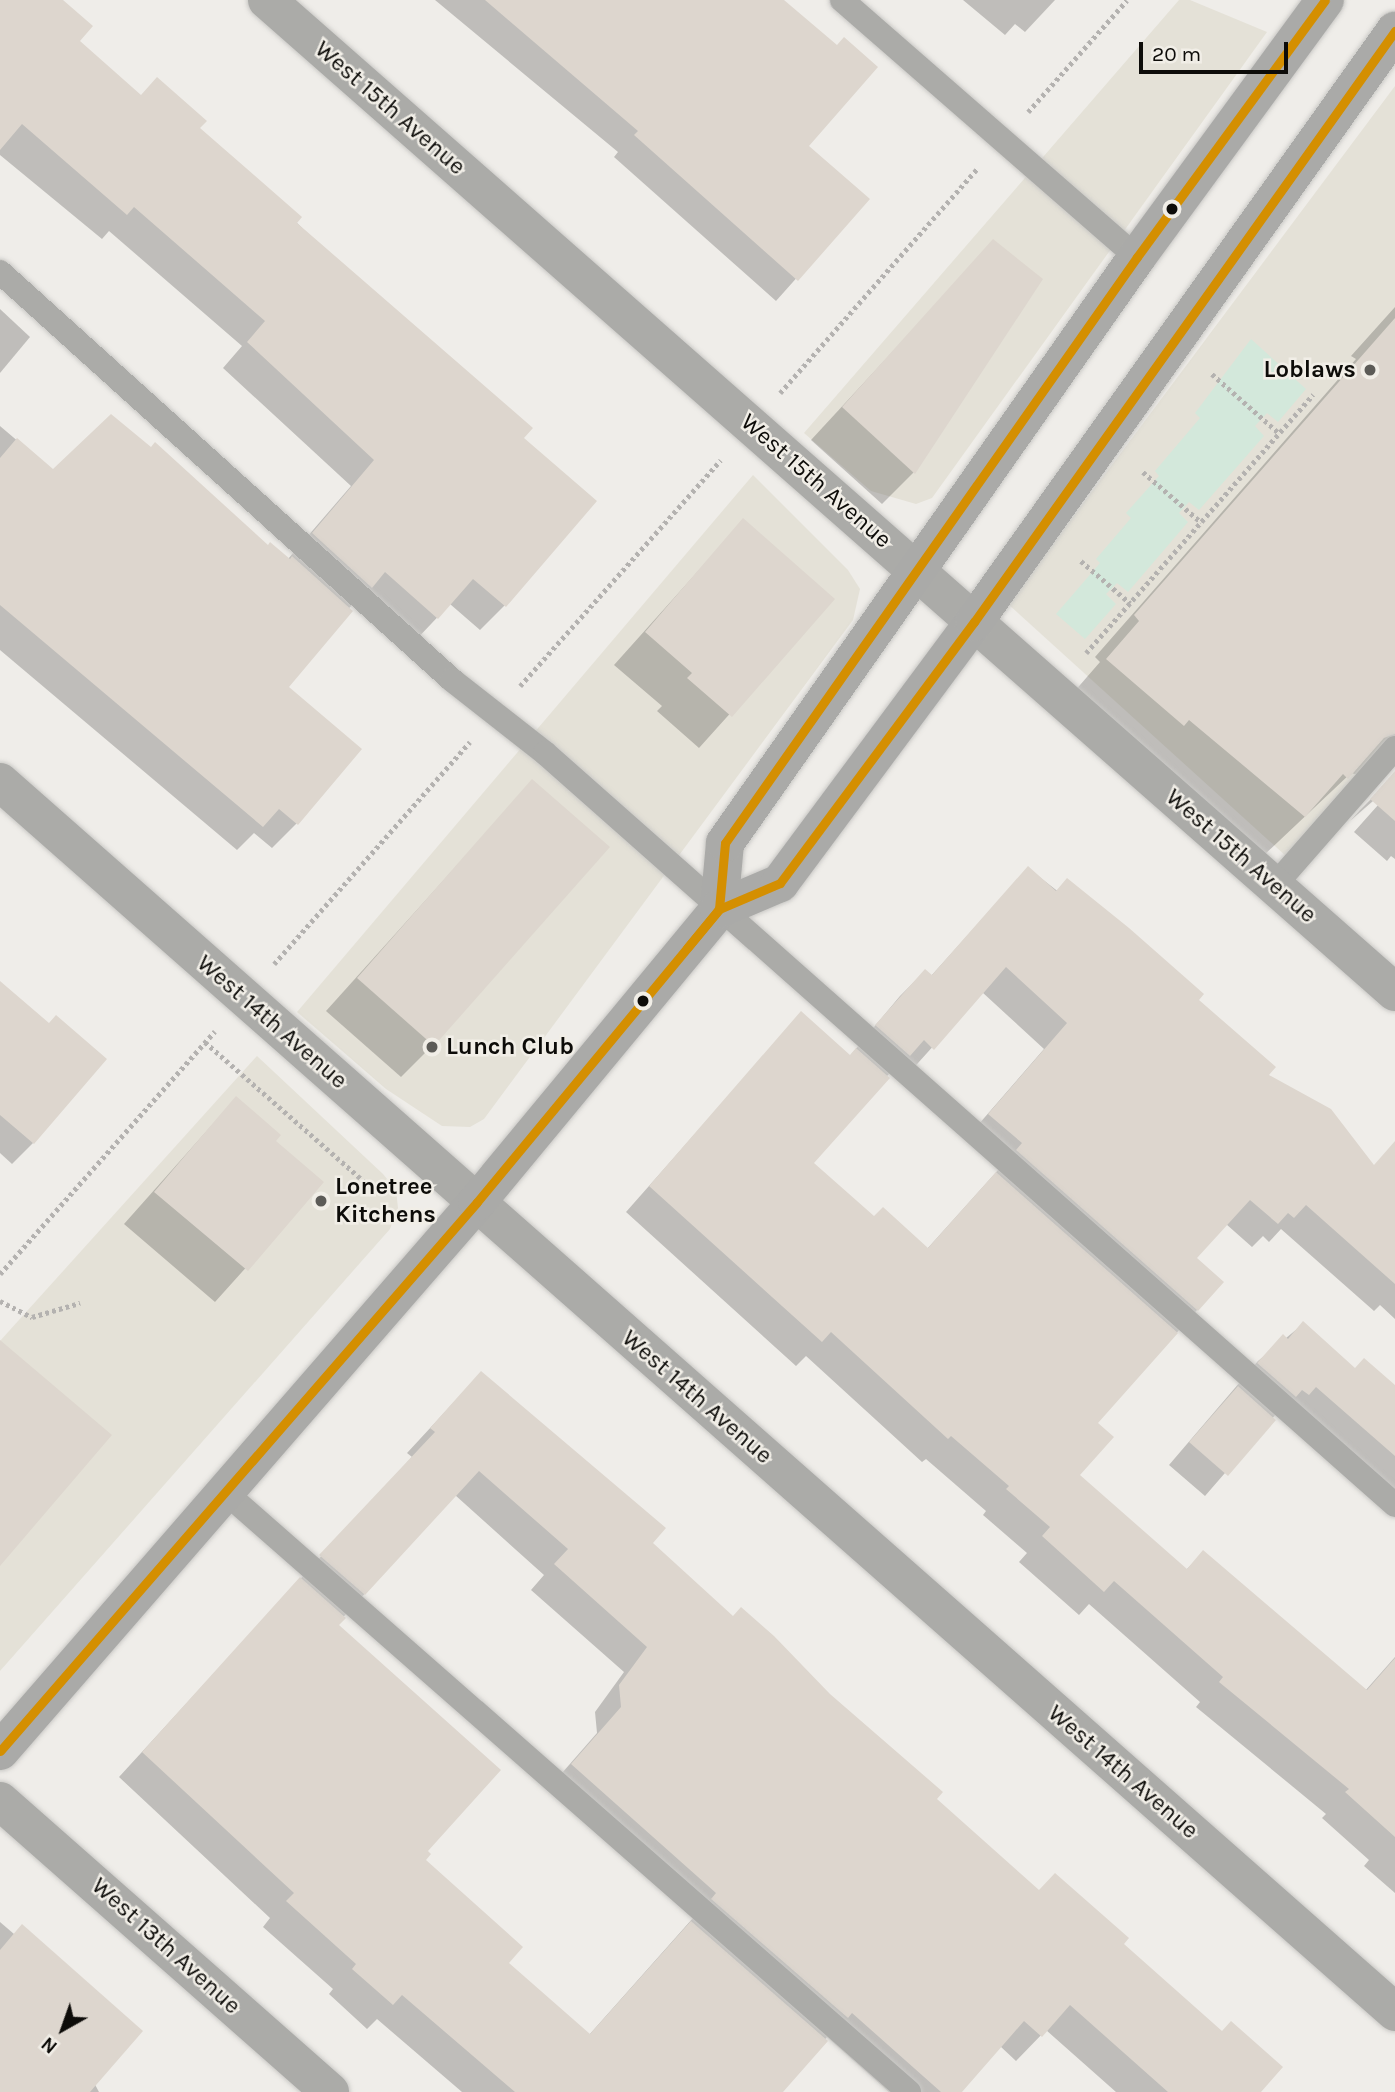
<!DOCTYPE html>
<html>
<head>
<meta charset="utf-8">
<style>
	body { margin:0 }
	#map { position:relative; width:1395px; height:2092px; overflow:hidden; background:#efede9; font-family:Karla,sans-serif }
	div>[style] { position:absolute }
	[style*='--x'] { left:calc(var(--x)*1px); top:calc(var(--y)*1px); width:calc(var(--w)*1px); rotate:calc(var(--a)*1deg) }
	.built>* { inset:0; background:#e4e1d7 }
	.green>* { inset:0; background:#d3e8db }
	.shadow>* { inset:0; background:#0003 }
	.building>* { inset:0; background:#ddd6ce }
	.path>* { height:4.5px; margin-top:-2.25px; transform-origin:0; background:repeating-linear-gradient(90deg,#b4b2b0 0 3.5px,transparent 0 7px) }
	.roads { filter:drop-shadow(0 0 2px #cac9c6) drop-shadow(0 0 2px #cac9c6) }
	.lane>* { height:24px; margin:-12px; padding:0 12px; transform-origin:12px; border-radius:12px; background:#ababa8 }
	.street>* { height:38px; margin:-19px; padding:0 19px; transform-origin:19px; border-radius:19px; background:#ababa8 }
	.secondary>* { height:38px; margin:-19px; padding:0 19px; transform-origin:19px; border-radius:19px; background:#aaaaa8 }
	.bus-1>* { height:9px; margin:-4.5px; padding:0 4.5px; transform-origin:4.5px; border-radius:4.5px; background:#d48f01 }
	.dots>* { width:19px; height:19px; translate:-50% -50%; box-sizing:border-box; border:4px solid #f1eee7; border-radius:50% }
	span { translate:-50% -50%; white-space:nowrap; text-align:center; line-height:1.15; -webkit-text-stroke:5px #f1eee7; paint-order:stroke }
	.street-label { font-size:24px; color:#0d0c09 }
	.poi-label { font-size:24px; color:#0d0c09; font-weight:700 }
	.right { translate:-100% -50%; text-align:right }
	.left { translate:0 -50%; text-align:left }
	.north { position:absolute; left:28px; top:1994px; width:70px; height:70px; -webkit-text-stroke:5px #f1eee7; paint-order:stroke; rotate:220deg; font-size:19px; font-weight:700; line-height:28px; text-align:center; color:#0d0c09 }
	.north::after { content:''; display:block; margin:auto; width:24px; height:32px; background:#0d0c09; clip-path:polygon(50% 0,100% 100%,50% 72%,0 100%) }
	.scale { position:absolute; left:1139px; top:42px; width:149px; height:32px; box-sizing:border-box; border:4px solid #0d0c09; border-top:0; padding-left:9px; font-size:21px; line-height:24px; white-space:nowrap; color:#0d0c09; -webkit-text-stroke:5px #f1eee7; paint-order:stroke }
</style>
</head>
<body>
<div id="map">
	<div class="built">
		<i style="clip-path:polygon(1179px 0,1190px 0,1267px 32px,932px 498px,916px 504px,871px 491px,804px 433px)"></i>
		<i style="clip-path:polygon(1395px 86px,1395px 731px,1287px 857px,1008px 604px)"></i>
		<i style="clip-path:polygon(753px 475px,848px 570px,860px 589px,853px 620px,484px 1119px,470px 1127px,442px 1126px,386px 1089px,297px 1012px)"></i>
		<i style="clip-path:polygon(257px 1056px,383px 1174px,396px 1190px,398px 1208px,390px 1229px,0 1671px,0 1341px)"></i>
	</div>
	<div class="green">
		<i style="clip-path:polygon(1251px 339px,1306px 389px,1278px 422px,1267px 413px,1255px 426px,1264px 436px,1199px 510px,1189px 502px,1179px 513px,1188px 522px,1128px 592px,1117px 583px,1106px 594px,1116px 604px,1085px 639px,1056px 614px,1100px 563px,1096px 559px,1131px 518px,1126px 513px,1159px 476px,1155px 471px,1200px 418px,1195px 413px)"></i>
	</div>
	<div class="shadow">
		<i style="clip-path:polygon(0 0,60px 0,78px 41px,140px 97px,198px 128px,522px 439px,505px 605px,480px 630px,450px 604px,413px 643px,361px 597px,348px 609px,286px 687px,297px 823px,272px 848px,254px 833px,237px 850px,0 650px,0 426px,53px 471px,267px 547px,288px 559px,351px 486px,223px 368px,242px 346px,109px 231px,102px 239px,0 155px)"></i>
		<i style="clip-path:polygon(435px 0,781px 0,807px 147px,867px 199px,776px 301px,614px 157px,618px 152px)"></i>
		<i style="clip-path:polygon(963px 0,1055px 0,1025px 32px,1015px 24px,1005px 35px)"></i>
		<i style="clip-path:polygon(994px 242px,1040px 279px,913px 473px,882px 504px,811px 440px)"></i>
		<i style="clip-path:polygon(1395px 307px,1395px 743px,1362px 776px,1351px 773px,1263px 856px,1067px 700px,1100px 662px,1095px 657px,1356px 359px,1351px 356px)"></i>
		<i style="clip-path:polygon(0 309px,30px 337px,0 373px)"></i>
		<i style="clip-path:polygon(743px 521px,833px 599px,699px 748px,657px 711px,662px 706px,614px 665px)"></i>
		<i style="clip-path:polygon(532px 782px,433px 1045px,401px 1077px,326px 1011px)"></i>
		<i style="clip-path:polygon(1395px 786px,1395px 859px,1391px 856px,1387px 861px,1354px 832px)"></i>
		<i style="clip-path:polygon(1376px 794px,1373px 801px,1350px 821px,1360px 810px)"></i>
		<i style="clip-path:polygon(evenodd,1028px 868px,1197px 1000px,1267px 1075px,1373px 1167px,1395px 1165px,1395px 1319px,1380px 1305px,1374px 1311px,1281px 1229px,1269px 1242px,1263px 1236px,1252px 1247px,1226px 1224px,1195px 1258px,1197px 1310px,1095px 1424px,1078px 1475px,1186px 1570px,1203px 1553px,1365px 1691px,1395px 1657px,1395px 1893px,1364px 1866px,1369px 1860px,1322px 1818px,1326px 1814px,1196px 1707px,1200px 1702px,1089px 1604px,1079px 1615px,1019px 1562px,1027px 1553px,983px 1515px,986px 1511px,926px 1459px,922px 1462px,806px 1356px,796px 1366px,626px 1212px,801px 1014px,849px 1057px,900px 996px,925px 971px,931px 976px,1028px 868px,982px 992px,1044px 1049px,965px 1140px,999px 1169px,927px 1249px,874px 1218px,811px 1163px,886px 1077px,899px 1064px,909px 1073px,982px 992px)"></i>
		<i style="clip-path:polygon(0 984px,33px 1143px,12px 1164px,0 1153px)"></i>
		<i style="clip-path:polygon(236px 1098px,273px 1141px,322px 1183px,215px 1302px,124px 1224px)"></i>
		<i style="clip-path:polygon(1303px 1324px,1355px 1370px,1395px 1388px,1395px 1502px,1277px 1413px,1205px 1496px,1169px 1465px,1258px 1361px)"></i>
		<i style="clip-path:polygon(evenodd,481px 1373px,651px 1543px,934px 1799px,1038px 1892px,1122px 1944px,1259px 2092px,1116px 2092px,1046px 2030px,1016px 2061px,1000px 2046px,960px 2092px,889px 2092px,827px 2037px,780px 2092px,462px 2092px,377px 2019px,367px 2029px,329px 1994px,333px 1989px,263px 1927px,270px 1918px,119px 1777px,412px 1457px,407px 1453px,481px 1373px,455px 1495px,544px 1575px,531px 1590px,624px 1672px,595px 1712px,597px 1733px,548px 1789px,693px 1918px,589px 2035px,506px 1963px,423px 1860px,425px 1851px,336px 1625px,455px 1495px)"></i>
		<i style="clip-path:polygon(0 1922px,14px 1934px,99px 2092px,0 2092px)"></i>
	</div>
	<div class="building">
		<i style="clip-path:polygon(0 0,63px 0,93px 26px,80px 41px,141px 95px,157px 77px,207px 121px,200px 128px,302px 217px,297px 223px,533px 428px,524px 438px,597px 501px,506px 607px,473px 579px,438px 619px,385px 572px,372px 588px,312px 533px,374px 460px,247px 342px,265px 321px,134px 207px,127px 215px,22px 124px,0 150px)"></i>
		<i style="clip-path:polygon(485px 0,784px 0,837px 45px,844px 37px,878px 67px,809px 146px,870px 199px,798px 281px,634px 135px,638px 131px)"></i>
		<i style="clip-path:polygon(993px 239px,1043px 279px,915px 474px,842px 407px)"></i>
		<i style="clip-path:polygon(1395px 318px,1395px 734px,1384px 738px,1348px 779px,1343px 774px,1305px 817px,1189px 720px,1184px 726px,1106px 659px,1139px 621px,1134px 615px)"></i>
		<i style="clip-path:polygon(111px 414px,151px 447px,155px 442px,268px 545px,270px 542px,290px 559px,292px 556px,353px 611px,289px 687px,362px 749px,298px 825px,279px 809px,263px 827px,0 605px,0 458px,17px 438px,53px 469px)"></i>
		<i style="clip-path:polygon(743px 518px,835px 599px,732px 717px,687px 678px,692px 673px,645px 632px)"></i>
		<i style="clip-path:polygon(1395px 771px,1395px 821px,1370px 799px)"></i>
		<i style="clip-path:polygon(532px 779px,610px 847px,434px 1046px,357px 978px)"></i>
		<i style="clip-path:polygon(1028px 866px,1056px 891px,1067px 878px,1129px 928px,1204px 994px,1199px 1000px,1276px 1067px,1269px 1075px,1331px 1109px,1374px 1165px,1395px 1141px,1395px 1284px,1306px 1205px,1294px 1218px,1288px 1213px,1278px 1224px,1250px 1200px,1197px 1258px,1224px 1282px,1198px 1311px,1016px 1150px,1022px 1143px,988px 1114px,1067px 1023px,1006px 967px,934px 1050px,924px 1040px,910px 1056px,875px 1025px,925px 969px,932px 975px)"></i>
		<i style="clip-path:polygon(0 981px,49px 1023px,56px 1015px,107px 1059px,34px 1144px,0 1115px)"></i>
		<i style="clip-path:polygon(801px 1011px,850px 1055px,856px 1048px,890px 1078px,814px 1163px,874px 1216px,883px 1207px,928px 1248px,996px 1172px,1178px 1333px,1098px 1423px,1114px 1437px,1080px 1475px,1187px 1569px,1203px 1550px,1367px 1690px,1395px 1658px,1395px 1837px,1345px 1792px,1349px 1789px,1219px 1682px,1223px 1677px,1114px 1581px,1104px 1592px,1042px 1536px,1050px 1527px,1006px 1489px,1009px 1486px,951px 1436px,948px 1439px,831px 1332px,822px 1342px,649px 1186px)"></i>
		<i style="clip-path:polygon(236px 1096px,281px 1135px,276px 1141px,324px 1182px,248px 1271px,154px 1192px)"></i>
		<i style="clip-path:polygon(1303px 1321px,1355px 1368px,1364px 1358px,1395px 1385px,1395px 1456px,1316px 1387px,1309px 1395px,1302px 1390px,1296px 1397px,1257px 1363px,1283px 1334px,1288px 1339px)"></i>
		<i style="clip-path:polygon(0 1340px,112px 1435px,0 1566px)"></i>
		<i style="clip-path:polygon(481px 1371px,666px 1528px,653px 1543px,733px 1616px,741px 1607px,774px 1636px,830px 1694px,943px 1792px,937px 1799px,1039px 1890px,1055px 1873px,1129px 1938px,1124px 1944px,1222px 2031px,1231px 2021px,1283px 2067px,1261px 2092px,1168px 2092px,1070px 2005px,1042px 2037px,1024px 2021px,962px 2092px,941px 2092px,852px 2013px,848px 2018px,711px 1899px,716px 1893px,571px 1764px,621px 1707px,619px 1685px,647px 1647px,554px 1564px,568px 1549px,479px 1471px,365px 1595px,319px 1555px,435px 1432px,430px 1428px)"></i>
		<i style="clip-path:polygon(1238px 1386px,1276px 1420px,1228px 1476px,1189px 1442px)"></i>
		<i style="clip-path:polygon(300px 1577px,346px 1618px,339px 1625px,501px 1770px,428px 1851px,431px 1854px,426px 1860px,523px 1947px,509px 1963px,590px 2034px,691px 1921px,828px 2041px,783px 2092px,515px 2092px,402px 1995px,393px 2005px,352px 1969px,356px 1964px,286px 1901px,294px 1893px,142px 1752px)"></i>
		<i style="clip-path:polygon(22px 1924px,143px 2031px,90px 2092px,0 2092px,0 1950px)"></i>
	</div>
	<div class="path">
		<i style="--x:1028;--y:112;--w:149;--a:-48.5"></i>
		<i style="--x:1212;--y:374;--w:89;--a:41.4"></i>
		<i style="--x:780;--y:393;--w:300;--a:-48.7"></i>
		<i style="--x:1143;--y:472;--w:77;--a:40.8"></i>
		<i style="--x:1081;--y:561;--w:65;--a:40.6"></i>
		<i style="--x:1086;--y:653;--w:344;--a:-48.7"></i>
		<i style="--x:520;--y:686;--w:302;--a:-48.4"></i>
		<i style="--x:274;--y:964;--w:296;--a:-48.6"></i>
		<i style="--x:205;--y:1042;--w:226;--a:41.2"></i>
		<i style="--x:0;--y:1274;--w:324;--a:-48.5"></i>
		<i style="--x:0;--y:1301;--w:36;--a:27"></i>
		<i style="--x:32;--y:1317;--w:50;--a:-16.3"></i>
	</div>
	<div class="roads">
		<div class="lane">
			<i style="--x:842;--y:0;--w:391;--a:41.1"></i>
			<i style="--x:0;--y:272;--w:609;--a:42.07"></i>
			<i style="--x:452;--y:680;--w:118;--a:38.1"></i>
			<i style="--x:545;--y:753;--w:1135;--a:41.5"></i>
			<i style="--x:1275;--y:885;--w:182;--a:-48.8"></i>
			<i style="--x:225;--y:1492;--w:910;--a:41.26"></i>
		</div>
		<div class="street">
			<i style="--x:267;--y:0;--w:1502;--a:41.33"></i>
			<i style="--x:0;--y:782;--w:1860;--a:41.4"></i>
			<i style="--x:0;--y:1801;--w:440;--a:41.4"></i>
		</div>
		<div class="secondary">
			<i style="--x:719;--y:909;--w:66;--a:-84.8"></i>
			<i style="--x:725;--y:843;--w:716;--a:-54.89"></i>
			<i style="--x:1137;--y:257;--w:318;--a:-53.8"></i>
			<i style="--x:0;--y:1751;--w:727;--a:-49.01"></i>
			<i style="--x:477;--y:1202;--w:380;--a:-50.4"></i>
			<i style="--x:719;--y:909;--w:66;--a:-23.1"></i>
			<i style="--x:780;--y:883;--w:325;--a:-53.4"></i>
			<i style="--x:974;--y:622;--w:726;--a:-54.54"></i>
		</div>
	</div>
	<div class="bus-1">
		<i style="--x:687;--y:948;--w:50;--a:-50.6"></i>
		<i style="--x:719;--y:909;--w:66;--a:-84.8"></i>
		<i style="--x:725;--y:843;--w:716;--a:-54.89"></i>
		<i style="--x:1137;--y:257;--w:318;--a:-53.8"></i>
		<i style="--x:0;--y:1751;--w:727;--a:-49.01"></i>
		<i style="--x:477;--y:1202;--w:380;--a:-50.4"></i>
		<i style="--x:719;--y:909;--w:66;--a:-23.1"></i>
		<i style="--x:780;--y:883;--w:325;--a:-53.4"></i>
		<i style="--x:974;--y:622;--w:726;--a:-54.54"></i>
	</div>
	<div class="dots">
		<i style="left:1172px;top:209px;background:#0d0c09"></i>
		<i style="left:1370px;top:370px;background:#5c5b57"></i>
		<i style="left:643px;top:1001px;background:#0d0c09"></i>
		<i style="left:432px;top:1047px;background:#5c5b57"></i>
		<i style="left:321px;top:1201px;background:#5c5b57"></i>
	</div>
	<div class="street-label">
		<span style="left:390px;top:108px;rotate:41deg">West 15th Avenue</span>
		<span style="left:816px;top:481px;rotate:41deg">West 15th Avenue</span>
		<span style="left:1241px;top:856px;rotate:41deg">West 15th Avenue</span>
		<span style="left:272px;top:1022px;rotate:41deg">West 14th Avenue</span>
		<span style="left:697px;top:1397px;rotate:41deg">West 14th Avenue</span>
		<span style="left:1123px;top:1772px;rotate:41deg">West 14th Avenue</span>
		<span style="left:166px;top:1946px;rotate:42deg">West 13th Avenue</span>
	</div>
	<div class="poi-label">
		<span class="right" style="left:1356px;top:370px">Loblaws</span>
		<span class="left" style="left:446px;top:1047px">Lunch Club</span>
		<span class="left" style="left:335px;top:1201px">Lonetree<br>Kitchens</span>
	</div>
	<div class="north">N</div>
	<div class="scale">20 m</div>
</div>
</body>
</html>
